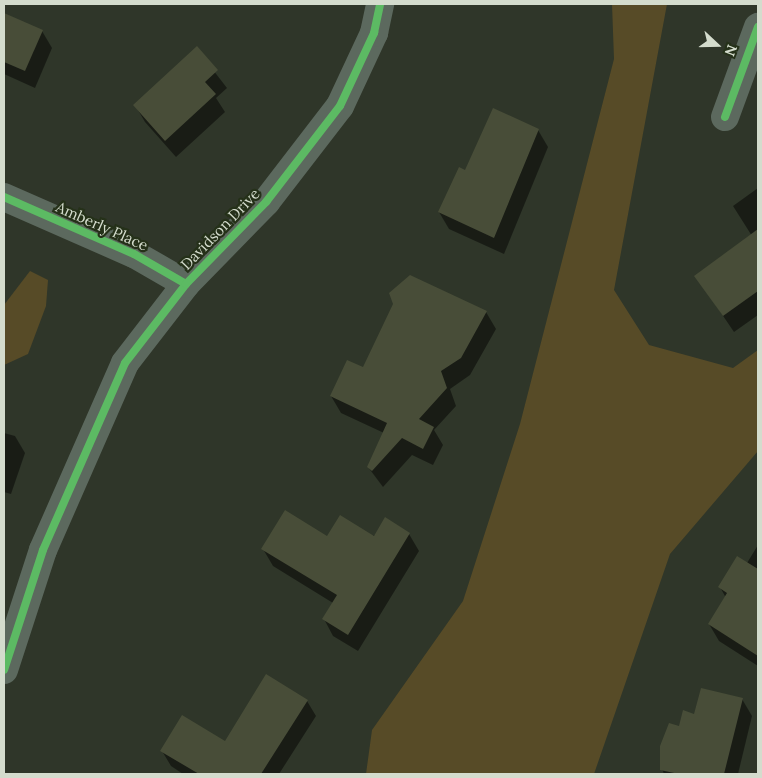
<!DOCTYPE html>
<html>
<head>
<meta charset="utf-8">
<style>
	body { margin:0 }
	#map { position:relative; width:762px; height:778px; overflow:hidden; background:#2f3629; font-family:Lora,serif }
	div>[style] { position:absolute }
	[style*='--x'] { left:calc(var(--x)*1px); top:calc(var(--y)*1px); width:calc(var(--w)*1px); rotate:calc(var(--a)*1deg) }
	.green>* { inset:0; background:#574b27 }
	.shadow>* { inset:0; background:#0007 }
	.building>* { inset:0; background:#484d38 }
	.minor>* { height:28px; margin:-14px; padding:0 14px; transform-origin:14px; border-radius:14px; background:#5c695e }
	.cycleway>* { height:8px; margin:-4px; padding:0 4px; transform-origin:4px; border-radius:4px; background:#5cba63 }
	span { translate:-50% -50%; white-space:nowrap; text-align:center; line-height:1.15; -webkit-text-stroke:4.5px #253119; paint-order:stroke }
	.street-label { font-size:15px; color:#d4dccd }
	.frame { position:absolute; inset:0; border:5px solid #d4dccd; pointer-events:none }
	.north { position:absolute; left:692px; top:20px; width:50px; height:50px; -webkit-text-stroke:4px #253119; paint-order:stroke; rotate:111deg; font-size:14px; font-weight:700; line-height:20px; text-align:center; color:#d4dccd }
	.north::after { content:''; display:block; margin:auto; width:18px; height:22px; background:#d4dccd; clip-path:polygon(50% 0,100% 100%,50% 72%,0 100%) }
</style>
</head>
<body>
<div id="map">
	<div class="green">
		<i style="clip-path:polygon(612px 4px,667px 4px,614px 290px,649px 345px,733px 368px,758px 350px,758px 451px,670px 554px,594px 774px,366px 774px,372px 730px,463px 601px,520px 424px,614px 59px)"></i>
		<i style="clip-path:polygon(30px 271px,48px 280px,46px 306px,28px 354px,4px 365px,4px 305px)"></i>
	</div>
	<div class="shadow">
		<i style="clip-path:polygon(4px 14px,42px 31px,52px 48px,35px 88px,4px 74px)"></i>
		<i style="clip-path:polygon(196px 48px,227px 88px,216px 98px,225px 112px,176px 157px,145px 122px,135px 105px)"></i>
		<i style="clip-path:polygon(538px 130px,548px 147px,504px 254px,449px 229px,439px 212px,466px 172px)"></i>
		<i style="clip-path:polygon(758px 188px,758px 315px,734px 332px,696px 276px,752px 236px,733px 206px)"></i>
		<i style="clip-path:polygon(486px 312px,496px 329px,470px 375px,450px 389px,456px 406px,434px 430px,443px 445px,433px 465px,412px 455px,383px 487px,368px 467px,384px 433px,341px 413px,331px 396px,363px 369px)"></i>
		<i style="clip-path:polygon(4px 433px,15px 436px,25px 453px,11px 494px,4px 492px)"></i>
		<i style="clip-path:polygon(409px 534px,419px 551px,358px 651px,333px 636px,324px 619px,333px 603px,273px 566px,263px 549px,328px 538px)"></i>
		<i style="clip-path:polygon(758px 545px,758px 666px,719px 641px,709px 624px,726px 598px,720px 587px,747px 563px)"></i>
		<i style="clip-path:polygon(742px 699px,752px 716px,738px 774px,664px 774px,660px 764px,662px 747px,680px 727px,695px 715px)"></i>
		<i style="clip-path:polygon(307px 701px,316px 716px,279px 774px,183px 774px,171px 766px,162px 751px,225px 743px)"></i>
	</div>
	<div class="building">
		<i style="clip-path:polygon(4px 13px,43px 30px,25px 71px,4px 62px)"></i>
		<i style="clip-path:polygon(197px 46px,218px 70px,205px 82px,216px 94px,165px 141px,133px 105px)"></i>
		<i style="clip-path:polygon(493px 108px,539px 129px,494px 238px,438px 212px,459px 167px,465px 170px)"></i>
		<i style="clip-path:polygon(758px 229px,758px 291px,723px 316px,694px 276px)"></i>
		<i style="clip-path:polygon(410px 275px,487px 311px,461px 358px,441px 371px,447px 388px,419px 419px,434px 427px,423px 449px,402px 438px,372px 471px,367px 467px,387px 423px,330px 396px,347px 360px,363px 367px,393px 304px,389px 293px)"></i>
		<i style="clip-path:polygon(285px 510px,327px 536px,340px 515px,374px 536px,385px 517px,410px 533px,348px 635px,322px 619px,337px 595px,261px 549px)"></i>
		<i style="clip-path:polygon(737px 556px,758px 569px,758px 656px,708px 624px,727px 593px,718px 587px)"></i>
		<i style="clip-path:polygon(266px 674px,308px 700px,261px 774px,199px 774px,160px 751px,182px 715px,225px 741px)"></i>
		<i style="clip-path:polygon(701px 688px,743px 698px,724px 774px,679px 774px,660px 770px,660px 746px,669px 723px,679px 726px,683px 710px,694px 714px)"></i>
	</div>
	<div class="minor">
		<i style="--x:725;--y:117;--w:96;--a:-69.9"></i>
		<i style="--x:4;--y:197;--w:142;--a:23.7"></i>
		<i style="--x:134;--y:254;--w:60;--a:30"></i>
		<i style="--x:4;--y:670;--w:126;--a:-72"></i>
		<i style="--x:43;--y:550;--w:204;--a:-66.3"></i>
		<i style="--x:125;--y:363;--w:100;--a:-52.3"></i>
		<i style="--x:186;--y:284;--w:115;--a:-45.7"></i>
		<i style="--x:266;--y:202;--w:121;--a:-52.4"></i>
		<i style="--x:340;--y:106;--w:81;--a:-65"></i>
		<i style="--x:374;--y:33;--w:30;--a:-78"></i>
	</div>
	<div class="cycleway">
		<i style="--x:725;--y:117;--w:96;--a:-69.9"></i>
		<i style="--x:4;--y:197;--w:142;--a:23.7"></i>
		<i style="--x:134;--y:254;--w:60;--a:30"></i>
		<i style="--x:4;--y:670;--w:126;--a:-72"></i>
		<i style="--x:43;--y:550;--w:204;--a:-66.3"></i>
		<i style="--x:125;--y:363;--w:100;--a:-52.3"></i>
		<i style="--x:186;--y:284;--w:115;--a:-45.7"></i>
		<i style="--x:266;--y:202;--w:121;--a:-52.4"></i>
		<i style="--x:340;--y:106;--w:81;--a:-65"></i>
		<i style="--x:374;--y:33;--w:30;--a:-78"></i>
	</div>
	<div class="street-label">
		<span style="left:102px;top:226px;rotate:24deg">Amberly Place</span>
		<span style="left:220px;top:229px;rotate:-46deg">Davidson Drive</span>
	</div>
	<div class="frame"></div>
	<div class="north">N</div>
</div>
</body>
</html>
